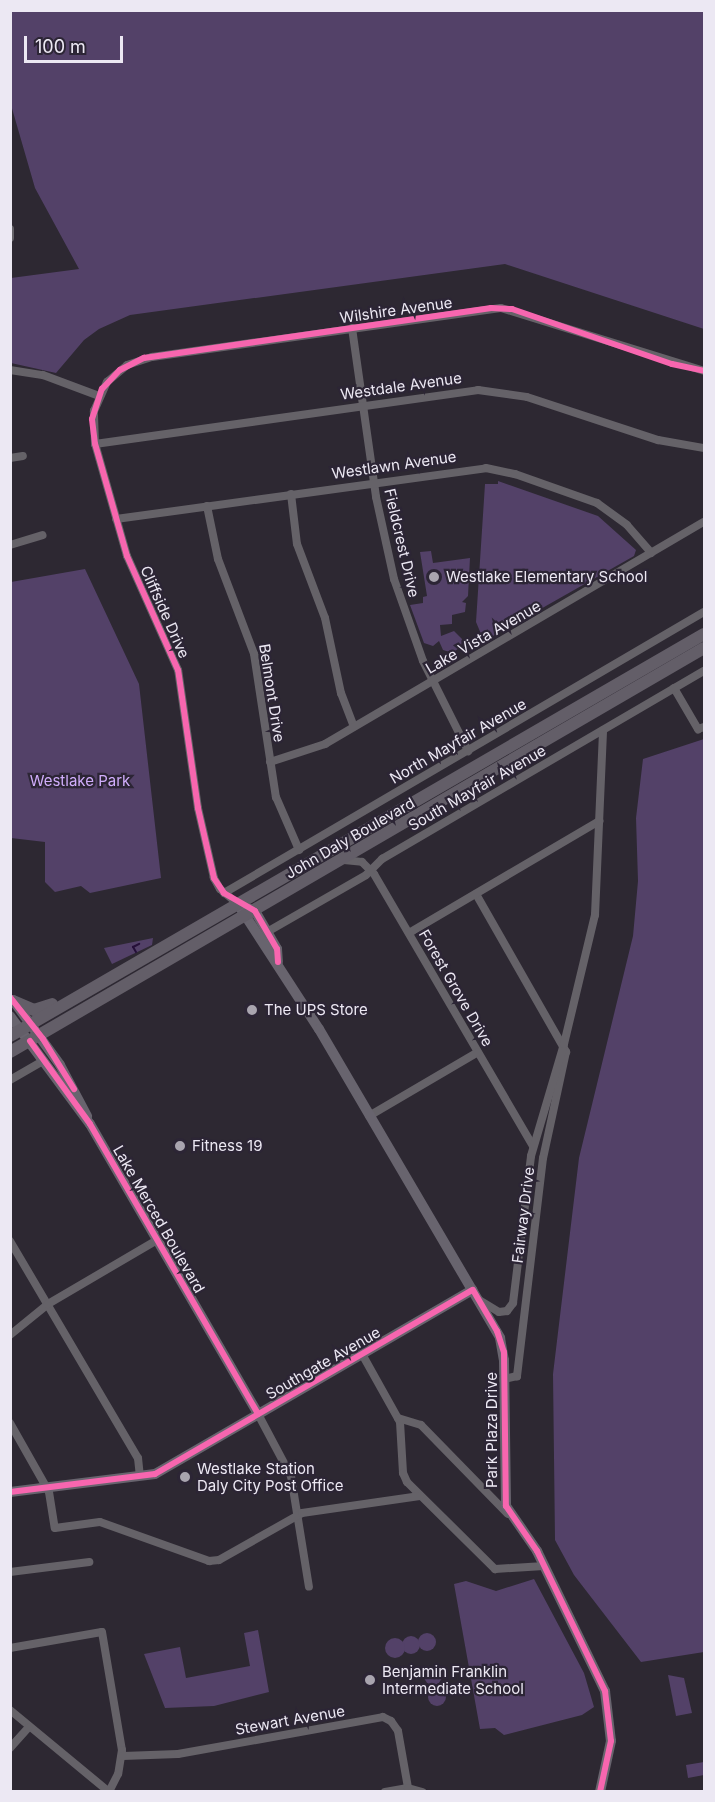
<!DOCTYPE html>
<html>
<head>
<meta charset="utf-8">
<style>
	body { margin:0 }
	#map { position:relative; width:715px; height:1802px; overflow:hidden; background:#2d2832; font-family:Inter,sans-serif }
	div>[style] { position:absolute }
	[style*='--x'] { left:calc(var(--x)*1px); top:calc(var(--y)*1px); width:calc(var(--w)*1px); rotate:calc(var(--a)*1deg) }
	.green>* { inset:0; background:#534168 }
	.round { border-radius:50% }
	.stream>* { height:2px; margin:-1px; padding:0 1px; transform-origin:1px; border-radius:1px; background:#250f38 }
	.street>* { height:8px; margin:-4px; padding:0 4px; transform-origin:4px; border-radius:4px; background:#656268 }
	.secondary>* { height:10px; margin:-5px; padding:0 5px; transform-origin:5px; border-radius:5px; background:#68646e }
	.primary>* { height:12px; margin:-6px; padding:0 6px; transform-origin:6px; border-radius:6px; background:#635e68 }
	.cycleway>* { height:6px; margin:-3px; padding:0 3px; transform-origin:3px; border-radius:3px; background:#f766af }
	.dots>* { width:16px; height:16px; translate:-50% -50%; box-sizing:border-box; border:3px solid #2c2535; border-radius:50% }
	span { translate:-50% -50%; white-space:nowrap; text-align:center; line-height:1.15; -webkit-text-stroke:4.5px #2c2535; paint-order:stroke }
	.street-label { font-size:15px; color:#ece8f3 }
	.poi-label { font-size:15px; color:#ece8f3 }
	.left { translate:0 -50%; text-align:left }
	.park-label { font-size:15px; color:#d0adfb }
	.frame { position:absolute; inset:0; border:12px solid #ece8f3; pointer-events:none }
	.scale { position:absolute; left:24px; top:36px; width:99px; height:27px; box-sizing:border-box; border:3px solid #ece8f3; border-top:0; padding-left:8px; font-size:18px; line-height:21px; white-space:nowrap; color:#ece8f3; -webkit-text-stroke:4px #2c2535; paint-order:stroke }
</style>
</head>
<body>
<div id="map">
	<div class="green">
		<i style="clip-path:polygon(10px 11px,704px 11px,704px 329px,505px 264px,130px 315px,99px 329px,84px 340px,56px 373px,11px 363px,11px 278px,79px 269px,35px 188px,11px 105px)"></i>
		<i style="clip-path:polygon(498px 481px,598px 516px,636px 550px,634px 556px,484px 641px,476px 622px,485px 484px,498px 484px)"></i>
		<i style="clip-path:polygon(431px 551px,433px 563px,470px 558px,468px 596px,462px 602px,466px 603px,465px 612px,452px 615px,452px 624px,440px 625px,441px 636px,454px 631px,462px 639px,461px 646px,453px 653px,443px 650px,439px 641px,433px 646px,424px 643px,410px 605px,423px 603px,423px 597px,427px 596px,420px 552px)"></i>
		<i style="clip-path:polygon(85px 569px,139px 684px,161px 878px,90px 893px,81px 886px,55px 892px,45px 882px,45px 842px,11px 838px,11px 582px)"></i>
		<i style="clip-path:polygon(704px 739px,704px 1652px,641px 1662px,574px 1575px,555px 1540px,553px 1374px,579px 1158px,633px 936px,638px 881px,636px 818px,643px 759px)"></i>
		<i style="clip-path:polygon(153px 938px,152px 945px,112px 964px,104px 948px)"></i>
		<i style="clip-path:polygon(534px 1579px,584px 1673px,594px 1707px,582px 1715px,504px 1735px,495px 1728px,480px 1729px,454px 1584px,466px 1581px,496px 1591px)"></i>
		<i style="clip-path:polygon(258px 1630px,269px 1692px,214px 1706px,165px 1708px,144px 1654px,180px 1647px,186px 1678px,250px 1666px,244px 1633px)"></i>
		<i class="round" style="left:418px;top:1633px;width:18px;height:18px"></i>
		<i class="round" style="left:402px;top:1636px;width:18px;height:18px"></i>
		<i class="round" style="left:385px;top:1638px;width:20px;height:20px"></i>
		<i class="round" style="left:424px;top:1667px;width:18px;height:18px"></i>
		<i style="clip-path:polygon(668px 1675px,684px 1678px,692px 1713px,676px 1716px)"></i>
		<i class="round" style="left:428px;top:1688px;width:18px;height:18px"></i>
		<i style="clip-path:polygon(704px 1762px,704px 1775px,688px 1778px,686px 1765px)"></i>
	</div>
	<div class="stream">
		<i style="--x:136;--y:952;--w:6;--a:-121"></i>
		<i style="--x:133;--y:947;--w:7;--a:-27"></i>
	</div>
	<div class="street">
		<i style="--x:10;--y:229;--w:9;--a:90"></i>
		<i style="--x:352;--y:328;--w:171;--a:81.9"></i>
		<i style="--x:376;--y:497;--w:84;--a:77.6"></i>
		<i style="--x:394;--y:579;--w:87;--a:70.5"></i>
		<i style="--x:423;--y:661;--w:101;--a:63.4"></i>
		<i style="--x:10;--y:370;--w:33;--a:9"></i>
		<i style="--x:43;--y:375;--w:60;--a:20.6"></i>
		<i style="--x:95;--y:444;--w:387;--a:-8"></i>
		<i style="--x:478;--y:390;--w:49;--a:8.1"></i>
		<i style="--x:527;--y:397;--w:138;--a:18.2"></i>
		<i style="--x:658;--y:440;--w:47;--a:9.9"></i>
		<i style="--x:10;--y:458;--w:13;--a:-9"></i>
		<i style="--x:291;--y:494;--w:50;--a:83.2"></i>
		<i style="--x:297;--y:544;--w:79;--a:69.3"></i>
		<i style="--x:325;--y:618;--w:77;--a:78"></i>
		<i style="--x:341;--y:693;--w:36;--a:69"></i>
		<i style="--x:207;--y:506;--w:54;--a:78.3"></i>
		<i style="--x:218;--y:559;--w:102;--a:69.2"></i>
		<i style="--x:254;--y:654;--w:145;--a:81.3"></i>
		<i style="--x:276;--y:797;--w:58;--a:66.5"></i>
		<i style="--x:116;--y:519;--w:373;--a:-7.8"></i>
		<i style="--x:486;--y:468;--w:30;--a:12"></i>
		<i style="--x:515;--y:474;--w:87;--a:19.5"></i>
		<i style="--x:597;--y:503;--w:37;--a:36"></i>
		<i style="--x:627;--y:525;--w:37;--a:49"></i>
		<i style="--x:10;--y:545;--w:34;--a:-17"></i>
		<i style="--x:674;--y:688;--w:48;--a:59.7"></i>
		<i style="--x:698;--y:729;--w:6;--a:-18"></i>
		<i style="--x:270;--y:762;--w:58;--a:-18.1"></i>
		<i style="--x:325;--y:744;--w:439;--a:-30.4"></i>
		<i style="--x:344;--y:860;--w:18;--a:6"></i>
		<i style="--x:362;--y:862;--w:17;--a:45"></i>
		<i style="--x:374;--y:874;--w:315;--a:59.7"></i>
		<i style="--x:224;--y:893;--w:556;--a:-30.35"></i>
		<i style="--x:476;--y:894;--w:182;--a:60.3"></i>
		<i style="--x:566;--y:1052;--w:108;--a:102.2"></i>
		<i style="--x:543;--y:1158;--w:220;--a:96.8"></i>
		<i style="--x:517;--y:1376;--w:12;--a:166"></i>
		<i style="--x:238;--y:904;--w:23;--a:-140"></i>
		<i style="--x:220;--y:889;--w:13;--a:-119"></i>
		<i style="--x:214;--y:878;--w:72;--a:-102.9"></i>
		<i style="--x:198;--y:808;--w:139;--a:-98.2"></i>
		<i style="--x:178;--y:670;--w:125;--a:-114.1"></i>
		<i style="--x:127;--y:556;--w:116;--a:-105.9"></i>
		<i style="--x:95;--y:444;--w:33;--a:-92"></i>
		<i style="--x:94;--y:411;--w:32;--a:-66"></i>
		<i style="--x:107;--y:382;--w:26;--a:-40"></i>
		<i style="--x:127;--y:365;--w:26;--a:-18"></i>
		<i style="--x:152;--y:357;--w:352;--a:-8"></i>
		<i style="--x:501;--y:308;--w:213;--a:17.2"></i>
		<i style="--x:267;--y:932;--w:114;--a:-29.9"></i>
		<i style="--x:366;--y:875;--w:23;--a:-45"></i>
		<i style="--x:382;--y:859;--w:373;--a:-30.3"></i>
		<i style="--x:409;--y:933;--w:221;--a:-30.5"></i>
		<i style="--x:10;--y:1080;--w:38;--a:-30"></i>
		<i style="--x:369;--y:1116;--w:126;--a:-30.4"></i>
		<i style="--x:10;--y:1241;--w:252;--a:59.5"></i>
		<i style="--x:138;--y:1458;--w:18;--a:84"></i>
		<i style="--x:479;--y:1300;--w:23;--a:31"></i>
		<i style="--x:499;--y:1312;--w:8;--a:-7"></i>
		<i style="--x:507;--y:1311;--w:10;--a:-53"></i>
		<i style="--x:513;--y:1303;--w:148;--a:-83"></i>
		<i style="--x:531;--y:1156;--w:117;--a:-73.6"></i>
		<i style="--x:564;--y:1044;--w:133;--a:-76.5"></i>
		<i style="--x:595;--y:915;--w:185;--a:-87.5"></i>
		<i style="--x:10;--y:1335;--w:49;--a:-39.2"></i>
		<i style="--x:48;--y:1304;--w:126;--a:-30.4"></i>
		<i style="--x:362;--y:1354;--w:78;--a:60.8"></i>
		<i style="--x:400;--y:1422;--w:51;--a:86.6"></i>
		<i style="--x:403;--y:1473;--w:10;--a:66"></i>
		<i style="--x:407;--y:1482;--w:124;--a:44.7"></i>
		<i style="--x:495;--y:1569;--w:49;--a:-3.5"></i>
		<i style="--x:258;--y:1414;--w:70;--a:62"></i>
		<i style="--x:291;--y:1476;--w:112;--a:80.8"></i>
		<i style="--x:398;--y:1418;--w:24;--a:17"></i>
		<i style="--x:421;--y:1425;--w:124;--a:45.7"></i>
		<i style="--x:10;--y:1423;--w:79;--a:60.5"></i>
		<i style="--x:49;--y:1492;--w:36;--a:81"></i>
		<i style="--x:55;--y:1528;--w:45;--a:-7.6"></i>
		<i style="--x:100;--y:1522;--w:116;--a:19.7"></i>
		<i style="--x:209;--y:1561;--w:10;--a:-6"></i>
		<i style="--x:219;--y:1560;--w:95;--a:-29.5"></i>
		<i style="--x:302;--y:1513;--w:119;--a:-8.2"></i>
		<i style="--x:10;--y:1572;--w:80;--a:-7.2"></i>
		<i style="--x:10;--y:1648;--w:93;--a:-9.9"></i>
		<i style="--x:102;--y:1632;--w:120;--a:80.4"></i>
		<i style="--x:122;--y:1750;--w:24;--a:99"></i>
		<i style="--x:118;--y:1774;--w:20;--a:117"></i>
		<i style="--x:10;--y:1710;--w:129;--a:39.6"></i>
		<i style="--x:10;--y:1748;--w:27;--a:-48"></i>
		<i style="--x:123;--y:1756;--w:55;--a:-2.1"></i>
		<i style="--x:178;--y:1754;--w:208;--a:-10.2"></i>
		<i style="--x:383;--y:1717;--w:9;--a:27"></i>
		<i style="--x:391;--y:1721;--w:12;--a:55"></i>
		<i style="--x:398;--y:1731;--w:58;--a:80"></i>
		<i style="--x:385;--y:1792;--w:23;--a:-10"></i>
		<i style="--x:408;--y:1788;--w:15;--a:16"></i>
	</div>
	<div class="secondary">
		<i style="--x:247;--y:908;--w:9;--a:21"></i>
		<i style="--x:255;--y:911;--w:44;--a:59.9"></i>
		<i style="--x:277;--y:949;--w:13;--a:86"></i>
		<i style="--x:241;--y:909;--w:143;--a:57"></i>
		<i style="--x:319;--y:1029;--w:358;--a:59.6"></i>
		<i style="--x:500;--y:1338;--w:22;--a:80"></i>
		<i style="--x:504;--y:1360;--w:146;--a:89.2"></i>
		<i style="--x:506;--y:1506;--w:55;--a:55.4"></i>
		<i style="--x:537;--y:1551;--w:156;--a:64.1"></i>
		<i style="--x:605;--y:1691;--w:50;--a:83.2"></i>
		<i style="--x:611;--y:1741;--w:52;--a:102.2"></i>
		<i style="--x:13;--y:1000;--w:80;--a:54.1"></i>
		<i style="--x:60;--y:1065;--w:58;--a:62.1"></i>
		<i style="--x:10;--y:1016;--w:134;--a:53.5"></i>
		<i style="--x:90;--y:1124;--w:335;--a:59.9"></i>
		<i style="--x:10;--y:1492;--w:146;--a:-7.1"></i>
		<i style="--x:155;--y:1474;--w:367;--a:-30.1"></i>
	</div>
	<div class="primary">
		<i style="--x:13;--y:1001;--w:23;--a:23"></i>
		<i style="--x:34;--y:1010;--w:19;--a:-18"></i>
		<i style="--x:10;--y:1036;--w:802;--a:-30.08"></i>
		<i style="--x:10;--y:1052;--w:803;--a:-30.21"></i>
	</div>
	<div class="cycleway">
		<i style="--x:278;--y:962;--w:13;--a:-94"></i>
		<i style="--x:277;--y:949;--w:44;--a:-120.1"></i>
		<i style="--x:255;--y:911;--w:36;--a:-150"></i>
		<i style="--x:224;--y:893;--w:18;--a:-124"></i>
		<i style="--x:214;--y:878;--w:72;--a:-102.9"></i>
		<i style="--x:198;--y:808;--w:139;--a:-98.2"></i>
		<i style="--x:178;--y:670;--w:125;--a:-114.1"></i>
		<i style="--x:127;--y:556;--w:116;--a:-105.9"></i>
		<i style="--x:95;--y:444;--w:25;--a:-97"></i>
		<i style="--x:92;--y:419;--w:32;--a:-72"></i>
		<i style="--x:102;--y:389;--w:26;--a:-47"></i>
		<i style="--x:120;--y:370;--w:27;--a:-27"></i>
		<i style="--x:144;--y:358;--w:351;--a:-8.2"></i>
		<i style="--x:491;--y:308;--w:21;--a:3"></i>
		<i style="--x:512;--y:309;--w:169;--a:19"></i>
		<i style="--x:672;--y:364;--w:33;--a:12"></i>
		<i style="--x:10;--y:997;--w:53;--a:51.8"></i>
		<i style="--x:43;--y:1039;--w:59;--a:58.2"></i>
		<i style="--x:30;--y:1041;--w:102;--a:54.1"></i>
		<i style="--x:90;--y:1124;--w:335;--a:59.9"></i>
		<i style="--x:10;--y:1492;--w:146;--a:-7.1"></i>
		<i style="--x:155;--y:1474;--w:367;--a:-30.1"></i>
		<i style="--x:473;--y:1290;--w:48;--a:59.7"></i>
		<i style="--x:497;--y:1331;--w:22;--a:72"></i>
		<i style="--x:504;--y:1352;--w:154;--a:89.3"></i>
		<i style="--x:506;--y:1506;--w:55;--a:55.4"></i>
		<i style="--x:537;--y:1551;--w:156;--a:64.1"></i>
		<i style="--x:605;--y:1691;--w:50;--a:83.2"></i>
		<i style="--x:611;--y:1741;--w:52;--a:102.2"></i>
	</div>
	<div class="dots">
		<i style="left:434px;top:577px;background:#a9a5af"></i>
		<i style="left:252px;top:1010px;background:#a9a5af"></i>
		<i style="left:180px;top:1146px;background:#a9a5af"></i>
		<i style="left:185px;top:1477px;background:#a9a5af"></i>
		<i style="left:370px;top:1680px;background:#a9a5af"></i>
	</div>
	<div class="street-label">
		<span style="left:396px;top:310px;rotate:-8deg">Wilshire Avenue</span>
		<span style="left:401px;top:386px;rotate:-8deg">Westdale Avenue</span>
		<span style="left:394px;top:465px;rotate:-8deg">Westlawn Avenue</span>
		<span style="left:402px;top:543px;rotate:77deg">Fieldcrest Drive</span>
		<span style="left:165px;top:612px;rotate:66deg">Cliffside Drive</span>
		<span style="left:483px;top:637px;rotate:-30deg">Lake Vista Avenue</span>
		<span style="left:272px;top:693px;rotate:81deg">Belmont Drive</span>
		<span style="left:458px;top:741px;rotate:-30deg">North Mayfair Avenue</span>
		<span style="left:477px;top:788px;rotate:-30deg">South Mayfair Avenue</span>
		<span style="left:350px;top:838px;rotate:-30deg">John Daly Boulevard</span>
		<span style="left:456px;top:988px;rotate:60deg">Forest Grove Drive</span>
		<span style="left:523px;top:1215px;rotate:-83deg">Fairway Drive</span>
		<span style="left:159px;top:1219px;rotate:60deg">Lake Merced Boulevard</span>
		<span style="left:323px;top:1363px;rotate:-30deg">Southgate Avenue</span>
		<span style="left:492px;top:1430px;rotate:-90deg">Park Plaza Drive</span>
		<span style="left:290px;top:1720px;rotate:-10deg">Stewart Avenue</span>
	</div>
	<div class="poi-label">
		<span class="left" style="left:446px;top:577px">Westlake Elementary School</span>
		<span class="left" style="left:264px;top:1010px">The UPS Store</span>
		<span class="left" style="left:192px;top:1146px">Fitness 19</span>
		<span class="left" style="left:197px;top:1477px">Westlake Station<br>Daly City Post Office</span>
		<span class="left" style="left:382px;top:1680px">Benjamin Franklin<br>Intermediate School</span>
	</div>
	<div class="park-label">
		<span style="left:80px;top:781px">Westlake Park</span>
	</div>
	<div class="frame"></div>
	<div class="scale">100 m</div>
</div>
</body>
</html>
